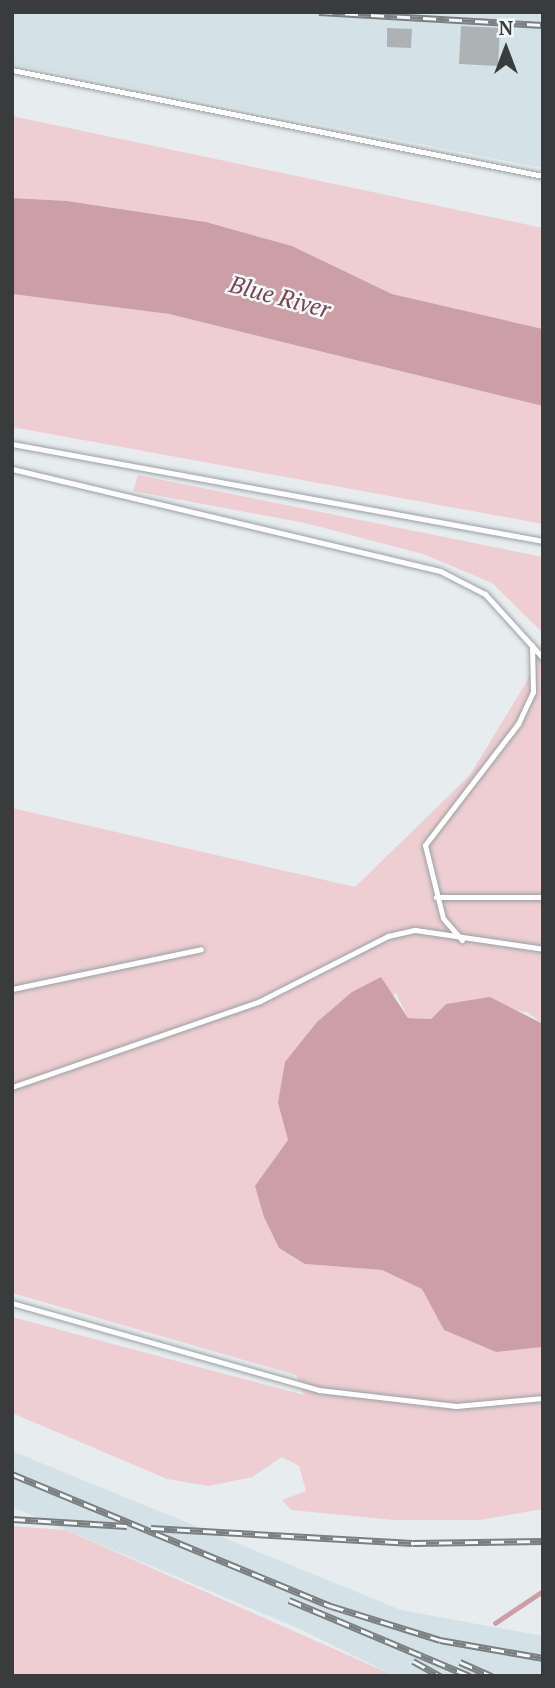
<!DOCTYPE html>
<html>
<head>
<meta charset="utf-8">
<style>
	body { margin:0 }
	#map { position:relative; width:555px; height:1688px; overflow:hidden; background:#e7edef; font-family:"PT Serif",serif }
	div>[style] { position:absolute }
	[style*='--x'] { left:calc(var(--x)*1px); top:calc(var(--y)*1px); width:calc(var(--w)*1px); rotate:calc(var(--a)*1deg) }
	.built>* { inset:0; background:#d4e2e8 }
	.green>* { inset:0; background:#eeced3 }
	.water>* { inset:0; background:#cc9fa6 }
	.stream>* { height:4.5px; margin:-2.25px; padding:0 2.25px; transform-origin:2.25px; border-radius:2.25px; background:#cc9fa6 }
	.building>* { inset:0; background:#adb3b5 }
	.roads { filter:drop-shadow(0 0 2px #9aa0a2) drop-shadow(0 0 2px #9aa0a2) }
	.lane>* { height:5px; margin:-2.5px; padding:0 2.5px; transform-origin:2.5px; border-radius:2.5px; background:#fff }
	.rail>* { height:7px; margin-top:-3.5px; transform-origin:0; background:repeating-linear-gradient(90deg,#f4fafc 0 13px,#7c7f81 0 26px); box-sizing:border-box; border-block:2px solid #7c7f81 }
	span { translate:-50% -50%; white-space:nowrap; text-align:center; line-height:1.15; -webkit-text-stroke:5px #f4fafc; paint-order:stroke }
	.water-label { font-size:24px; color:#7e424e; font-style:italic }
	.frame { position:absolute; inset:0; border:14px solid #393b3c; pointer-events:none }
	.north { position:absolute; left:471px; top:14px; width:70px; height:70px; -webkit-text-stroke:5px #f4fafc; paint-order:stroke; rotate:0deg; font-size:19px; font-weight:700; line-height:28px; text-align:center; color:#393b3c }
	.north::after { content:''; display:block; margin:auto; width:24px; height:32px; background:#393b3c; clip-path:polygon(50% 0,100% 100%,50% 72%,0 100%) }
</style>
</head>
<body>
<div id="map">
	<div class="built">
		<i style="clip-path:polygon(12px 12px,543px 12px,543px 168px,12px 64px)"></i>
		<i style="clip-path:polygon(12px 1451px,401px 1610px,543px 1636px,543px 1676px,395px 1676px,302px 1630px,12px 1507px)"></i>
	</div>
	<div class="green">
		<i style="clip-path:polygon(12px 116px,543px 228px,543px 329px,392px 294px,292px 246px,206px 222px,67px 201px,12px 198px)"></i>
		<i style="clip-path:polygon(12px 294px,169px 314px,543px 406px,543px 524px,12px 427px)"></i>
		<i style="clip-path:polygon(138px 475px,543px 557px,543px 633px,492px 583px,423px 554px,305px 523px,133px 491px)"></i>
		<i style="clip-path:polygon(543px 637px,543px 1024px,527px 1012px,446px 1004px,431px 1019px,408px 1018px,396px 993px,278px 1103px,288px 1140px,255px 1187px,305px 1264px,382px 1270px,423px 1289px,444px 1330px,496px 1352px,543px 1347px,543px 1509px,480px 1520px,394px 1520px,291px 1510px,282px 1500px,306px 1491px,299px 1466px,282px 1457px,252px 1477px,209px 1486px,167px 1479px,12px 1413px,12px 1317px,304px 1395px,296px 1375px,12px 1293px,12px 808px,355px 887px,470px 775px,530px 676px)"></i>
		<i style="clip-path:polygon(12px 1526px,66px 1530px,395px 1676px,12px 1676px)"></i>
	</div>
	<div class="water">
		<i style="clip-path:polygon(12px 198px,67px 201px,206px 222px,292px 246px,392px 294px,543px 329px,543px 406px,169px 314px,12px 294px)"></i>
		<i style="clip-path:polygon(381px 977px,408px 1018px,431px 1019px,446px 1004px,490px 997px,543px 1024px,543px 1347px,496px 1352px,444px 1330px,422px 1289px,382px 1270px,305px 1264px,279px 1248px,264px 1217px,255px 1186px,288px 1140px,278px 1103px,285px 1062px,317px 1022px,352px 992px)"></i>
	</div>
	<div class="stream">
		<i style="--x:495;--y:1623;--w:58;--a:-33.7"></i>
	</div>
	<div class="building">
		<i style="clip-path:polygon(461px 26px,500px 28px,498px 66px,459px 64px)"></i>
		<i style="clip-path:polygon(387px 28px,412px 29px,411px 48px,387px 47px)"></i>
	</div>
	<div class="roads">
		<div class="lane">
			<i style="--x:12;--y:70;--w:541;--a:11.29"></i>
			<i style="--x:12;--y:444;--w:540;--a:10.35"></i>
			<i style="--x:12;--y:469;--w:440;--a:13.4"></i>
			<i style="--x:440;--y:571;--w:51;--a:27.1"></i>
			<i style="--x:485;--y:594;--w:86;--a:47.8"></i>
			<i style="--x:436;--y:897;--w:107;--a:0"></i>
			<i style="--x:462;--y:940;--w:29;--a:-131"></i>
			<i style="--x:443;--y:918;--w:75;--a:-103.9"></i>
			<i style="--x:425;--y:845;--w:153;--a:-52.5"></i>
			<i style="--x:518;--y:724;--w:35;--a:-65"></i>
			<i style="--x:533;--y:692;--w:47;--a:-91.2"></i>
			<i style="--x:12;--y:989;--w:193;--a:-11.9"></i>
			<i style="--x:12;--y:1087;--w:262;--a:-19.1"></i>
			<i style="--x:260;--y:1001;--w:144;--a:-26.9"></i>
			<i style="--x:388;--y:936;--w:28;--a:-13"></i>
			<i style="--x:415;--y:930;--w:129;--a:8.4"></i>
			<i style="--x:12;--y:1303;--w:319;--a:15.8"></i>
			<i style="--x:319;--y:1390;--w:138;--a:6.7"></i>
			<i style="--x:456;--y:1406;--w:87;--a:-5.3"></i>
		</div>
	</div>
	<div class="rail">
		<i style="--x:319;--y:12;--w:224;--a:3.3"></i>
		<i style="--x:12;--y:1474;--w:345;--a:22.5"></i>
		<i style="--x:331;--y:1606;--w:114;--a:17.3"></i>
		<i style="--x:440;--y:1640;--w:105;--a:9.9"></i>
		<i style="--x:12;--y:1519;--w:115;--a:3.5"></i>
		<i style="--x:151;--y:1528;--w:262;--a:3.3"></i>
		<i style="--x:413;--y:1543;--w:130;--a:-0.9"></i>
		<i style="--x:289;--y:1600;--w:196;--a:22.8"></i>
		<i style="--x:413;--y:1661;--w:31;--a:29"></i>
		<i style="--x:460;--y:1662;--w:35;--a:24"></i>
	</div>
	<div class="water-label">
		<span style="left:280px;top:297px;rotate:15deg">Blue River</span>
	</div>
	<div class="frame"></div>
	<div class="north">N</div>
</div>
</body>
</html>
